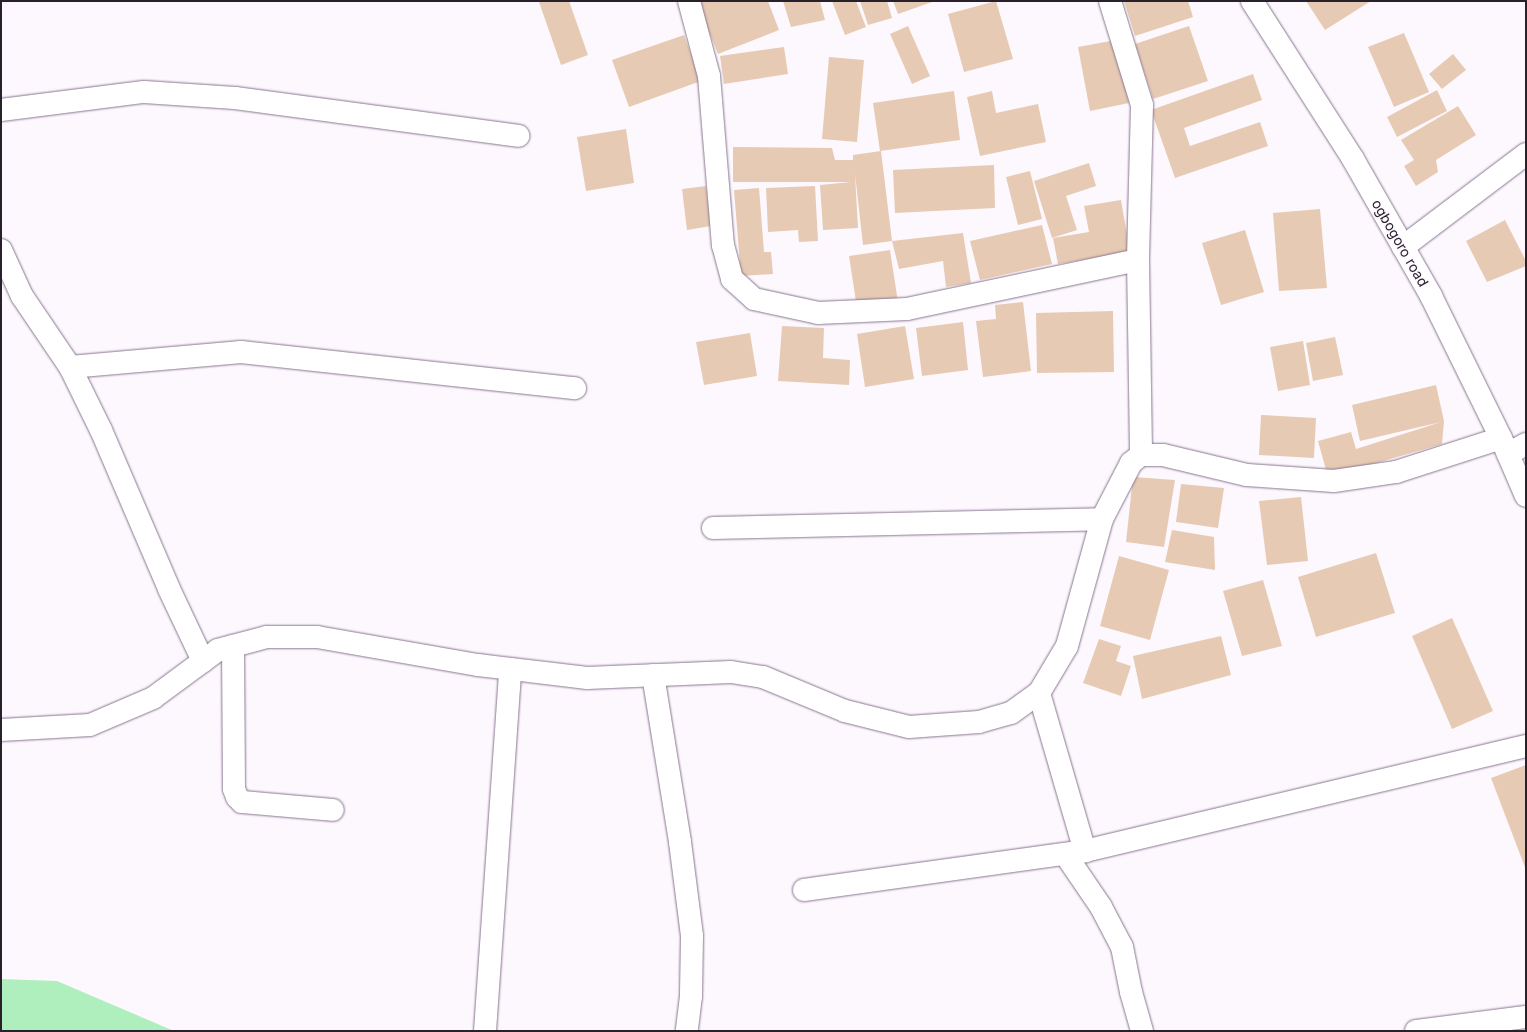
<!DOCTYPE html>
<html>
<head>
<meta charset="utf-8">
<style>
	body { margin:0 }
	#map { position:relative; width:1527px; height:1032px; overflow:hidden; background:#fdf8fe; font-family:Inter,sans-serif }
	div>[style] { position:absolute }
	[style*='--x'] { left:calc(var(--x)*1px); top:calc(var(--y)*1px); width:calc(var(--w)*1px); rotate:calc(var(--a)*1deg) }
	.green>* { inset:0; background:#afefbe }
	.building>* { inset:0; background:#e7cab3 }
	.roads { filter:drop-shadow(0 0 1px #89758f) drop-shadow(0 0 1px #89758f) }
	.street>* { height:22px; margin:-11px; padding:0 11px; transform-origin:11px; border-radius:11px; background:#fff }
	.secondary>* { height:22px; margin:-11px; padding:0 11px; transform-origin:11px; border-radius:11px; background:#fff }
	span { translate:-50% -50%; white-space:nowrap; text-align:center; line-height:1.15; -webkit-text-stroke:3px #fdf8fe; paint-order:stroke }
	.street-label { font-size:14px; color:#28202b }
	.frame { position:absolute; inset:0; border:2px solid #28202b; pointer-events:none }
</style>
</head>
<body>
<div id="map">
	<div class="green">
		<i style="clip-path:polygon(1px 979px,57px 981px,174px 1031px,1px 1031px)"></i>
	</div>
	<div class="building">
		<i style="clip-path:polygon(541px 1px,569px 1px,588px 55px,561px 65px,539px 2px)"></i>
		<i style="clip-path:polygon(705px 1px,768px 1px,779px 30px,718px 54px,698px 4px)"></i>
		<i style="clip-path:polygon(783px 1px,820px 1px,825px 20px,791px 27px)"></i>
		<i style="clip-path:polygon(832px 1px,856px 1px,866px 27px,845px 35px)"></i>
		<i style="clip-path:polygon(860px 1px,887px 1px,892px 18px,868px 25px)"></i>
		<i style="clip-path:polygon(893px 1px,935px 1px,898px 14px)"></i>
		<i style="clip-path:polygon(996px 1px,1013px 59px,964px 72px,948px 14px)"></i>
		<i style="clip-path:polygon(1124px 1px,1188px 1px,1193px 17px,1135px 36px)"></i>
		<i style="clip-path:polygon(1306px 1px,1371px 1px,1325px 30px)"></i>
		<i style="clip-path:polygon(908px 26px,930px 76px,912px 84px,890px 34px)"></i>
		<i style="clip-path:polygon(1189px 26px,1208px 81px,1153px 99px,1135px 44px)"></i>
		<i style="clip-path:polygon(1404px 33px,1429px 92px,1394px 107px,1368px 47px)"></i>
		<i style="clip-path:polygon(684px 35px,701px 81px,629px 107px,612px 60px)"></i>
		<i style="clip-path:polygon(1116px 40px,1129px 103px,1090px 111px,1078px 47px)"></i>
		<i style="clip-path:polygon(784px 47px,788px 74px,724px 84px,720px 56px)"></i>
		<i style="clip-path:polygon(1453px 54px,1466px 70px,1442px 89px,1429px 74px)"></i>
		<i style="clip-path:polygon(829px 57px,864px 60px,857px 142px,822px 139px)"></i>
		<i style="clip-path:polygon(1253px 74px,1262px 100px,1184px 128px,1190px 146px,1260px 122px,1268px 146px,1175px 178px,1151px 110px)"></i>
		<i style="clip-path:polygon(1437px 90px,1447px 111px,1397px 137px,1387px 117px)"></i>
		<i style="clip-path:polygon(954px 91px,960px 140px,880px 151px,873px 103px)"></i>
		<i style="clip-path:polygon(992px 91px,996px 113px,1038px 104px,1046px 142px,980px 156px,967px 97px)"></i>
		<i style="clip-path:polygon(1458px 106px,1476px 135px,1436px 160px,1438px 172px,1416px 186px,1404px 166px,1414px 160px,1401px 140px)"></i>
		<i style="clip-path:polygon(626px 129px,634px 183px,586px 191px,577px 137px)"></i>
		<i style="clip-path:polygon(733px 147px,832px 148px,835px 160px,853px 160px,853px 155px,881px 151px,892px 241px,863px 245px,855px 174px,858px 228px,823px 230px,820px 185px,851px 182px,733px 182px)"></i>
		<i style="clip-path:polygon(1089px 163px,1096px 186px,1066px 196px,1077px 230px,1052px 238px,1034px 181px)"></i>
		<i style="clip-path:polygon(994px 165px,995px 208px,895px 213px,893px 170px)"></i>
		<i style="clip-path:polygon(1030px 171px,1042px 219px,1018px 225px,1006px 177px)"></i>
		<i style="clip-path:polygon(706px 186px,711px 226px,687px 230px,682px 189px)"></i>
		<i style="clip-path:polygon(815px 186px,818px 241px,799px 242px,798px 230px,768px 232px,766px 188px)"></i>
		<i style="clip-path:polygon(759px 188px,764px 252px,771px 252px,773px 274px,741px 276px,734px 190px)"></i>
		<i style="clip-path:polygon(1121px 200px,1130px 252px,1058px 264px,1053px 238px,1089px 232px,1084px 206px)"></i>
		<i style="clip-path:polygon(1320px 209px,1327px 288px,1279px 291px,1273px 213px)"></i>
		<i style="clip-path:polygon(1505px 220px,1526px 261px,1526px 266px,1487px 282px,1466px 241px)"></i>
		<i style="clip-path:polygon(1042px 225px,1052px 264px,980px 280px,970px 241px)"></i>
		<i style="clip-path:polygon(1245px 230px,1264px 292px,1221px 305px,1202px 243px)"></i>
		<i style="clip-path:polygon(963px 233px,971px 283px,946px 287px,943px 261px,899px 269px,892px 241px)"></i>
		<i style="clip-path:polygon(890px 250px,898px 302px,857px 308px,849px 256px)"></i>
		<i style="clip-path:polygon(1023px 302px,1031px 371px,983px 377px,976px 321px,996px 319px,995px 305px)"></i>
		<i style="clip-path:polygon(1113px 311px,1114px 372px,1037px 373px,1036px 313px)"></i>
		<i style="clip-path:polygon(963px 322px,968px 370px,922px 376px,916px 328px)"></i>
		<i style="clip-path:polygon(782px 326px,824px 328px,823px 358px,850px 360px,849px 385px,778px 381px)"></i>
		<i style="clip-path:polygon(905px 326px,914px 379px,865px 387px,857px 334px)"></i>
		<i style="clip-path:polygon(750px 333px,757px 376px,704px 385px,696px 342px)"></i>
		<i style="clip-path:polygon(1335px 337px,1343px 375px,1313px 381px,1306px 343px)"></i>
		<i style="clip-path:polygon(1303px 341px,1310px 385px,1278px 391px,1270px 347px)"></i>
		<i style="clip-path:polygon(1436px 385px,1444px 421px,1442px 444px,1328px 477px,1318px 441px,1351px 432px,1356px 449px,1441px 422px,1360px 441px,1352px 405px)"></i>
		<i style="clip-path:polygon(1261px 415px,1316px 418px,1314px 458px,1259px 455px)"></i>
		<i style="clip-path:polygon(1133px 477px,1175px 480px,1164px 547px,1126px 542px)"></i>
		<i style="clip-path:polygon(1181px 484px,1224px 488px,1218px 528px,1176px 522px)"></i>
		<i style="clip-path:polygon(1301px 497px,1308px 561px,1267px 565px,1259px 501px)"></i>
		<i style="clip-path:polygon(1172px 530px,1214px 537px,1215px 570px,1165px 562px)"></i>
		<i style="clip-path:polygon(1376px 553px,1395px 613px,1316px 637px,1298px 577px)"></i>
		<i style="clip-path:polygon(1119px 556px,1169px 570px,1150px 640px,1100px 626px)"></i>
		<i style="clip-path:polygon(1263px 580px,1282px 646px,1242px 656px,1223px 591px)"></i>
		<i style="clip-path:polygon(1452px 618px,1493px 711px,1452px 729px,1412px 636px)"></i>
		<i style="clip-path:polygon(1221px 636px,1231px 675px,1142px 699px,1133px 656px)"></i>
		<i style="clip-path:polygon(1099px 639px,1121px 646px,1116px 661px,1131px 666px,1121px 696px,1083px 683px)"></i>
		<i style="clip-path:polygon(1526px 765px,1526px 870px,1491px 778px)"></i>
	</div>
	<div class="roads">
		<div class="street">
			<i style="--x:689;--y:1;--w:78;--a:75.1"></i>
			<i style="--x:709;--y:76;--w:170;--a:85.3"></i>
			<i style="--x:723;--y:245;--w:35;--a:75"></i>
			<i style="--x:732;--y:279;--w:30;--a:42"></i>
			<i style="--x:754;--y:299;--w:66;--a:12.3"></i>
			<i style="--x:818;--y:313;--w:89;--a:-2.6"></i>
			<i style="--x:907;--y:309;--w:236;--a:-12"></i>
			<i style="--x:1110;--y:1;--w:109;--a:72.9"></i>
			<i style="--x:1142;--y:105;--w:155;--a:91.5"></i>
			<i style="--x:1138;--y:260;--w:195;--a:89.1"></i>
			<i style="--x:1;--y:110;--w:144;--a:-7.2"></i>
			<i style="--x:144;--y:92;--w:91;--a:3.8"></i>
			<i style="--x:235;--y:98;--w:286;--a:7.6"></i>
			<i style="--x:1403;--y:247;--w:154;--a:-37.1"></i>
			<i style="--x:1;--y:250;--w:51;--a:65.5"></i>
			<i style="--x:22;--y:296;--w:86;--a:55.9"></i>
			<i style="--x:70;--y:367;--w:70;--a:63.8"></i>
			<i style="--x:101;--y:430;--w:173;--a:66.8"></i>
			<i style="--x:169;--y:589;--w:80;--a:64.7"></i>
			<i style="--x:70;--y:367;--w:172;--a:-5"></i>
			<i style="--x:241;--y:352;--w:336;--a:6.2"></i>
			<i style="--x:1508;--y:454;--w:21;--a:-29"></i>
			<i style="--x:713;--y:528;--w:389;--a:-1.3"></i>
			<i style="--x:233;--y:646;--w:143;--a:89.6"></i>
			<i style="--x:234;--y:789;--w:9;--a:69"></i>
			<i style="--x:237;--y:797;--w:7;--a:45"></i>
			<i style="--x:242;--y:802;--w:91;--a:5"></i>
			<i style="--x:653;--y:675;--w:169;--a:80.8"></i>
			<i style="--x:680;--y:842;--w:95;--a:82.7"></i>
			<i style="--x:692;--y:936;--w:60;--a:91"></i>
			<i style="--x:691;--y:996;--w:35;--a:97"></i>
			<i style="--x:1039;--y:693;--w:165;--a:73.8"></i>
			<i style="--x:1;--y:730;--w:89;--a:-3.2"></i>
			<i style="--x:90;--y:725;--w:69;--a:-23.2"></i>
			<i style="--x:153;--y:698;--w:81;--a:-36.4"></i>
			<i style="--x:218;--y:650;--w:51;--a:-14.9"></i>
			<i style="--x:267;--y:637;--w:50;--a:0"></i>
			<i style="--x:317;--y:637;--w:163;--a:9.9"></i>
			<i style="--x:478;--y:665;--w:110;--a:6.8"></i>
			<i style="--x:587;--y:678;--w:144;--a:-2.4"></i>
			<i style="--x:731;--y:672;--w:32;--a:9"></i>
			<i style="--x:763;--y:677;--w:89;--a:22.5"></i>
			<i style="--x:845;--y:711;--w:66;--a:14"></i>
			<i style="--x:909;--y:727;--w:70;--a:-4.1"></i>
			<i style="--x:979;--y:722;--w:33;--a:-16"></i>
			<i style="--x:1011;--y:713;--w:34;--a:-36"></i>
			<i style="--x:1039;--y:693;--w:55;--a:-59.2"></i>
			<i style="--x:1067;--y:646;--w:132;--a:-74.6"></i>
			<i style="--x:1102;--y:519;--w:63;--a:-62.6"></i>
			<i style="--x:1131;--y:463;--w:13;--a:-39"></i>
			<i style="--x:1141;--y:455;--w:22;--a:0"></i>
			<i style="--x:1163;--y:455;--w:86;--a:13.4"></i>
			<i style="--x:1247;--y:475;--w:87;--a:3.9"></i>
			<i style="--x:1334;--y:481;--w:63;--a:-8.3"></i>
			<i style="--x:1396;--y:472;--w:110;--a:-17.9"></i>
			<i style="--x:1065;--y:854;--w:64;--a:55.8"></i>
			<i style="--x:1101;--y:907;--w:45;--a:62.3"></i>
			<i style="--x:1122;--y:947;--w:46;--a:78.7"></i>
			<i style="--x:1131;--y:992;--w:41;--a:74.2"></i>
			<i style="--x:804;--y:890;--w:284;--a:-7.9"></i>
			<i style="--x:1085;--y:851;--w:453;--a:-13.4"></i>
			<i style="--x:485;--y:1031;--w:363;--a:-86"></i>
			<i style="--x:1416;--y:1031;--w:111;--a:-7.3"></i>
		</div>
		<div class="secondary">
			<i style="--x:1252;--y:1;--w:188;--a:57.4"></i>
			<i style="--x:1353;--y:159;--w:158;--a:60.3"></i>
			<i style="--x:1431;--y:296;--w:158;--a:63.8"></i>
			<i style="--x:1501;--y:438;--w:63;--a:66.7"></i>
		</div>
	</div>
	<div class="street-label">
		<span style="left:1400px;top:243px;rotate:60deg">ogbogoro road</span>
	</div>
	<div class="frame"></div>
</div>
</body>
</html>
